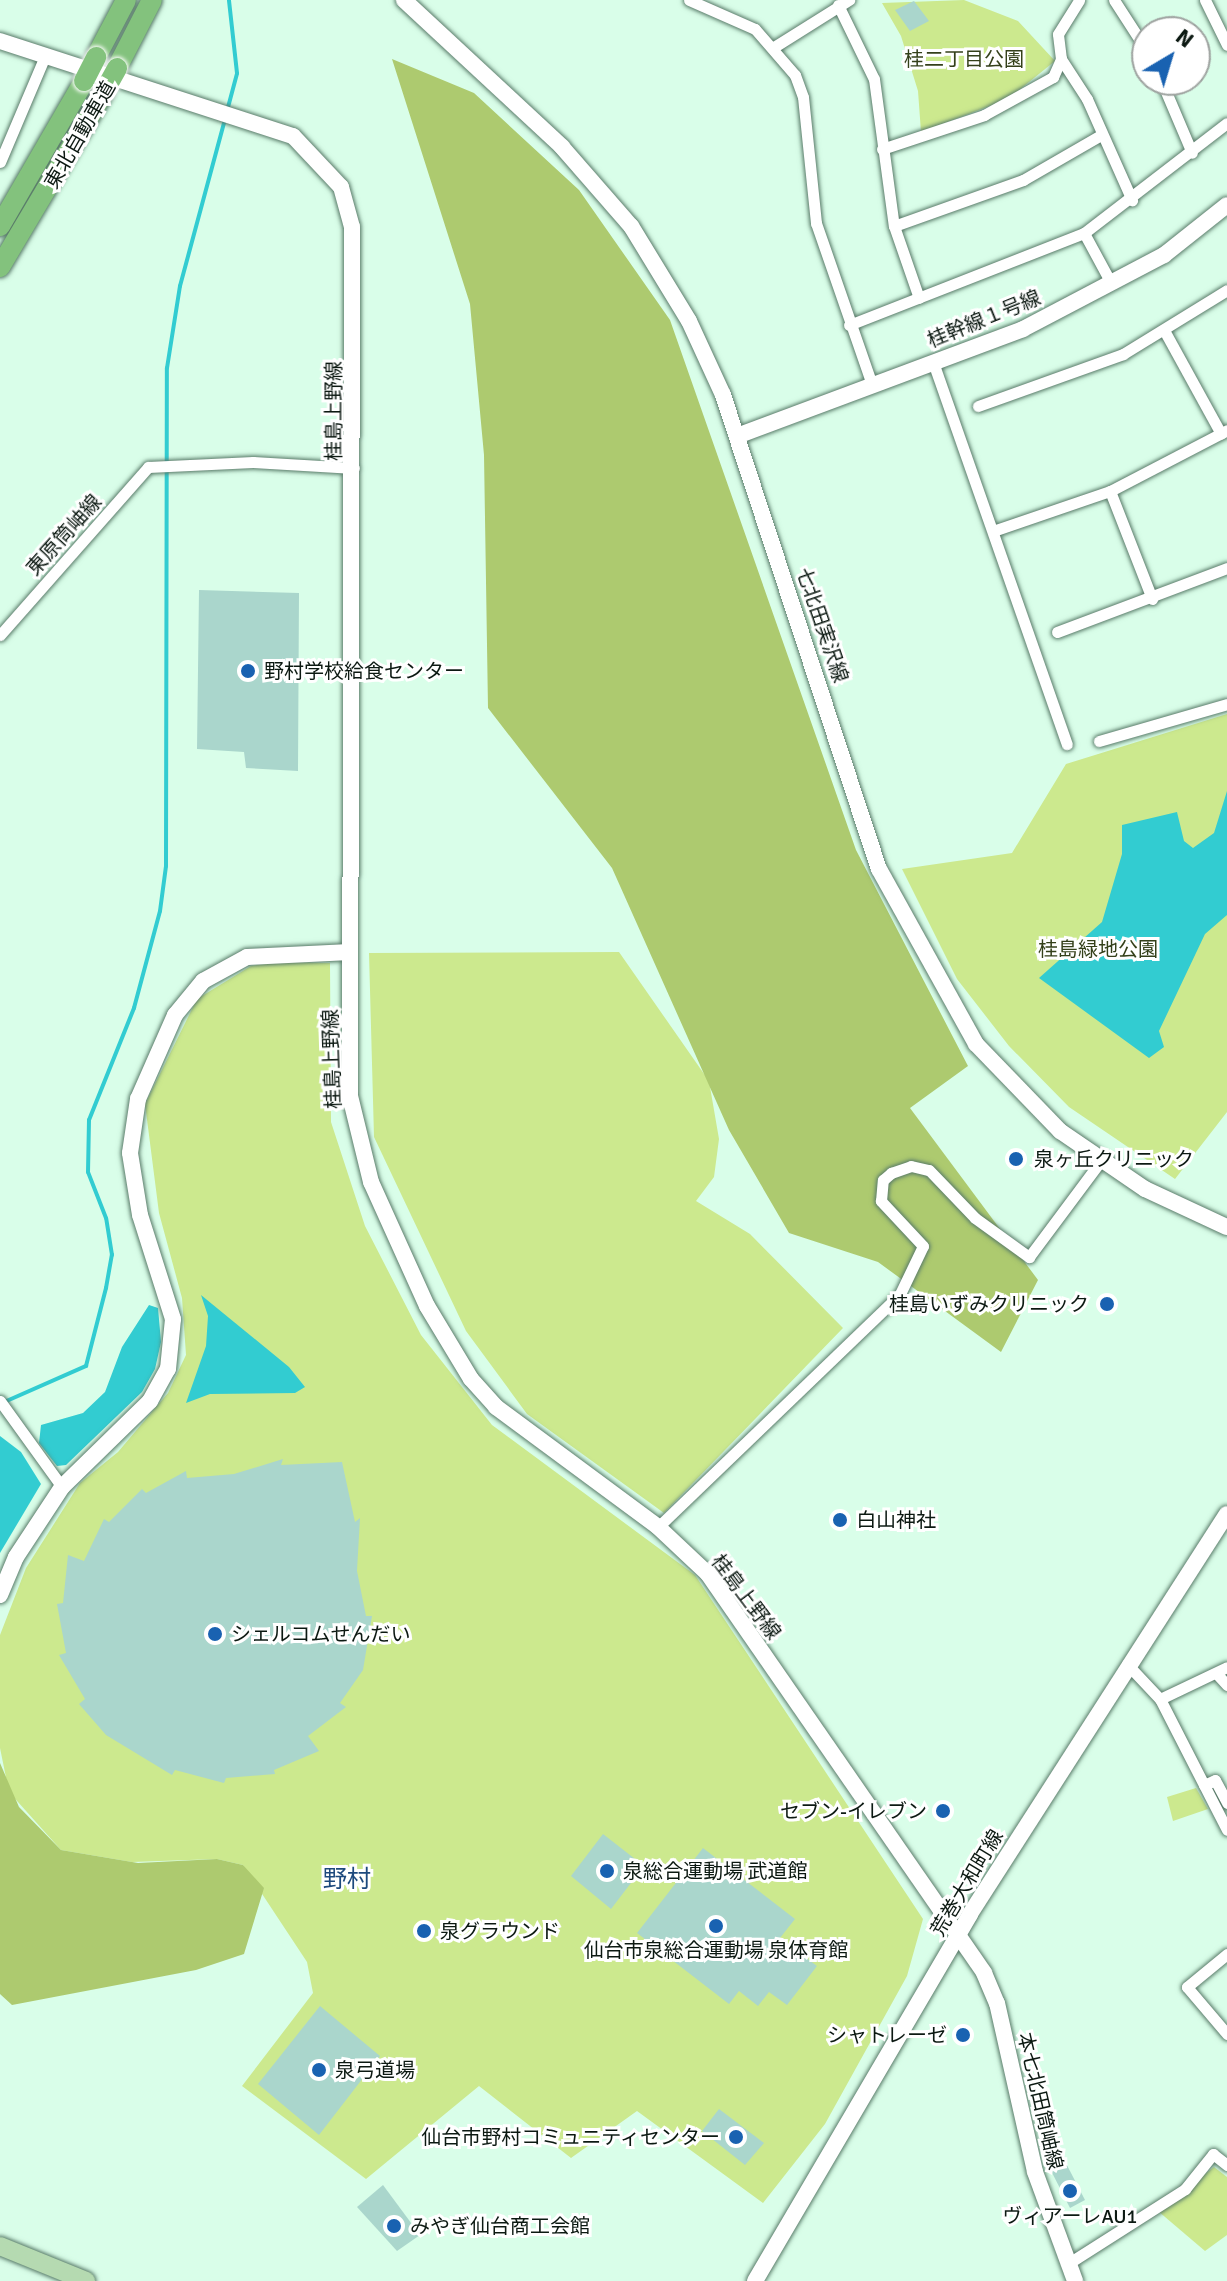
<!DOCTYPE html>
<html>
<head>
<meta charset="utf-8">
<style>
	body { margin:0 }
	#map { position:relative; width:1227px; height:2281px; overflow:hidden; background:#d9fee9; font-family:Signika,"Noto Sans JP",sans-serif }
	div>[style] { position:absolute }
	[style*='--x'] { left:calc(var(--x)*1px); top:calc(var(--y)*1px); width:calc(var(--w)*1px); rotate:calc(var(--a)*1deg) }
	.green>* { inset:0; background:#cce98e }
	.forest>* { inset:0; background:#adca6f }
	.water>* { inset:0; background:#32ccd1 }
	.stream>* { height:4px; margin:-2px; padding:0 2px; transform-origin:2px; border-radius:2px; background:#32ccd1 }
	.building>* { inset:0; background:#aad6cc }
	.roads { filter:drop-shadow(0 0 2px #597b69) drop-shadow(0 0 2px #597b69) }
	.street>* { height:11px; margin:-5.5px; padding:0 5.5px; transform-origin:5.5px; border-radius:5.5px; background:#fff }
	.secondary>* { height:16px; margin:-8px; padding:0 8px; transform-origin:8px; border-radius:8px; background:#fff }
	.primary>* { height:18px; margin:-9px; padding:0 9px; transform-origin:9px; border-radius:9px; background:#b5dab1 }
	.highway>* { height:20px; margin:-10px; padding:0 10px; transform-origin:10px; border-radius:10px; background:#83c27d }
	.bridges { filter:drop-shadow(0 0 2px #fff) drop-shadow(0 0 2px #fff) }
	.highway-bridge>* { height:20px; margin:-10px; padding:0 10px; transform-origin:10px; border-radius:10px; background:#83c27d }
	.dots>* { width:22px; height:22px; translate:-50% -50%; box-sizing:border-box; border:4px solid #fff; border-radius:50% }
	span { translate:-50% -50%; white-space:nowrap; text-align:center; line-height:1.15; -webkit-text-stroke:6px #fff; paint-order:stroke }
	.park-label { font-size:20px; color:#34401a }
	.street-label { font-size:20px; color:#0c1912 }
	.poi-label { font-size:20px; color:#0c1912 }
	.left { translate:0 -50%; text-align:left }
	.right { translate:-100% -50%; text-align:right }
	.quarter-label { font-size:24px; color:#1d497d }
	.north { position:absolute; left:1131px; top:16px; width:80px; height:80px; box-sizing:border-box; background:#fff; border:2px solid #9ea3a0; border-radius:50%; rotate:38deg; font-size:22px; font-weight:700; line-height:32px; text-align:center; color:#0c1912 }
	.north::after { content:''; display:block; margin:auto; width:28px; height:36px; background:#1962b1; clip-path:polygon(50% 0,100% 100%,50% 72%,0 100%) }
</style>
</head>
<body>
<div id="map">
	<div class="green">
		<i style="clip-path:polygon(964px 0,1018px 21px,1055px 61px,1008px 99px,921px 132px,918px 91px,901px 36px,882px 3px)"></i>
		<i style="clip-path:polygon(1227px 714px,1227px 1112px,1175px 1179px,1069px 1107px,1009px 1046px,957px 979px,902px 869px,1012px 853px,1066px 764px)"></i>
		<i style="clip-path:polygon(619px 952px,709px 1081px,719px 1139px,714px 1177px,696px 1201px,750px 1234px,843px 1328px,664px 1513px,527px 1414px,466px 1331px,374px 1137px,369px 953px)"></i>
		<i style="clip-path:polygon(278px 962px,330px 963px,331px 1122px,365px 1226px,421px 1335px,492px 1425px,695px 1575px,923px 1919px,907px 1976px,825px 2124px,763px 2203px,637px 2111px,571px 2158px,479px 2086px,366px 2179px,242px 2086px,313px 1993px,307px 1962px,243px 1865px,217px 1859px,132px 1862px,61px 1850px,9px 1792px,0 1748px,0 1635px,26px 1568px,80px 1483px,118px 1452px,168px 1393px,186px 1355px,182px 1298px,159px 1213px,145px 1104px,197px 999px,251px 966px)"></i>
		<i style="clip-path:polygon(1196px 1788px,1208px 1809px,1173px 1821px,1167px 1797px)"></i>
		<i style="clip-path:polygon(1214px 2167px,1227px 2177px,1227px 2235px,1205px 2251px,1158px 2211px)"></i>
	</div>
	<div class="forest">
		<i style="clip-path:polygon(392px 59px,474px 93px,579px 190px,670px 320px,856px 850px,968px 1066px,910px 1108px,1038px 1280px,1001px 1352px,878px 1262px,789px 1233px,729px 1130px,612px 868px,488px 708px,484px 455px,470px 304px)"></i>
		<i style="clip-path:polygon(0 1763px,19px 1807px,61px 1850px,138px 1863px,217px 1859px,243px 1865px,264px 1888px,244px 1954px,196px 1970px,12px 2005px,0 1994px)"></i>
	</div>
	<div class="water">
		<i style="clip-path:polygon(1227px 791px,1227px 915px,1205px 934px,1159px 1031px,1164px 1047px,1149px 1058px,1039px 978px,1102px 922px,1122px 854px,1122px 825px,1177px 812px,1184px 841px,1193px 848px,1214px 833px)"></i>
		<i style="clip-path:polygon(201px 1295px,289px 1367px,305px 1387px,295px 1393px,210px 1394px,186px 1403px,206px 1346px,208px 1316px)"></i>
		<i style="clip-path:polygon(149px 1305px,158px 1308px,161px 1342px,155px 1369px,142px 1392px,66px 1465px,57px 1466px,39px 1443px,41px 1425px,83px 1413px,105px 1392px,122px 1347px)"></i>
		<i style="clip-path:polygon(0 1436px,21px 1452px,41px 1484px,0 1553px)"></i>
	</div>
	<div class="stream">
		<i style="--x:227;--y:111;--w:39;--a:-75"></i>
		<i style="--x:237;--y:73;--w:73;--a:-96.3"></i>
		<i style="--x:2;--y:1403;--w:92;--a:-23.8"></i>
		<i style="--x:86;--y:1366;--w:81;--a:-75.6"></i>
		<i style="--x:106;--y:1288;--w:34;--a:-80"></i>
		<i style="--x:112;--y:1255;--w:37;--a:-99"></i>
		<i style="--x:106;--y:1218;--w:49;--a:-111.4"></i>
		<i style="--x:88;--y:1172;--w:52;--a:-88.9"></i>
		<i style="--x:89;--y:1120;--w:121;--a:-68.1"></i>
		<i style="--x:134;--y:1008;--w:100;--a:-75"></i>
		<i style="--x:160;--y:911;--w:45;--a:-82.4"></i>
		<i style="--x:166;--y:866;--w:498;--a:-89.9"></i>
		<i style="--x:167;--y:368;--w:83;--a:-81"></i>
		<i style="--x:180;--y:286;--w:173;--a:-74.9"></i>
	</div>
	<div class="building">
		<i style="clip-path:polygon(914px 1px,929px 21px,910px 31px,895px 10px)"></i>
		<i style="clip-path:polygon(199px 590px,299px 593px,298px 771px,246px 768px,244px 752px,197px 749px)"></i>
		<i style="clip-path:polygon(283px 1459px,281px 1465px,342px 1462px,355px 1522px,360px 1518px,357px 1571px,366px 1616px,372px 1616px,363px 1670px,340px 1703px,346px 1707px,308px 1736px,319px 1751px,274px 1770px,275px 1774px,226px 1778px,224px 1783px,175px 1770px,172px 1775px,106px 1735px,79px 1704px,85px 1699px,59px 1655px,66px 1653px,57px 1604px,63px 1603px,68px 1555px,84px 1561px,104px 1519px,109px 1522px,142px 1489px,146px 1493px,186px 1471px,187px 1478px,234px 1474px)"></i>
		<i style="clip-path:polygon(603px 1834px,644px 1866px,611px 1909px,571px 1876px)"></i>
		<i style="clip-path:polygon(703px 1848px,795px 1919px,780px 1938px,817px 1966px,787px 2005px,769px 1992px,758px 2006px,739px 1991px,729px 2004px,637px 1933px)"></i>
		<i style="clip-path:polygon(320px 2006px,380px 2056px,319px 2135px,258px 2084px)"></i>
		<i style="clip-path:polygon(719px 2109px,764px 2143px,745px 2165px,702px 2131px)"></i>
		<i style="clip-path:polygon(1056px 2144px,1085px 2200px,1070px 2208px,1042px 2153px)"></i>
		<i style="clip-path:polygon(383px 2185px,420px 2235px,397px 2251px,357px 2207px)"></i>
	</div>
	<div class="roads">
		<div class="street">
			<i style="--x:689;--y:0;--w:72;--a:23.7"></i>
			<i style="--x:755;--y:29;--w:61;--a:49"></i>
			<i style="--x:795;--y:75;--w:23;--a:70"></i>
			<i style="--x:803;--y:97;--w:127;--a:84.1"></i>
			<i style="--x:816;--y:223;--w:168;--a:70.9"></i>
			<i style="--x:1114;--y:0;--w:61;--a:57.1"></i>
			<i style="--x:1205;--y:0;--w:50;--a:63.9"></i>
			<i style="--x:838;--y:5;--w:82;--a:64.1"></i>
			<i style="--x:874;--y:79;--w:148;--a:82.3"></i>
			<i style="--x:894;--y:226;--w:76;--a:70.9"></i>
			<i style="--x:774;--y:47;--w:89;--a:-32.1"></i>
			<i style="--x:1061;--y:59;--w:48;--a:57"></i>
			<i style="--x:1087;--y:99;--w:111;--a:66"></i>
			<i style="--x:1161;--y:80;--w:79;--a:67"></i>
			<i style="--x:882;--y:149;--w:108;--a:-18.4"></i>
			<i style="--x:984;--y:115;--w:79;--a:-28.8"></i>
			<i style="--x:1053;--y:77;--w:20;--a:-66"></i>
			<i style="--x:1061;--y:59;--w:25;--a:-97"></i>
			<i style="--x:1058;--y:34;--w:40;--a:-58"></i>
			<i style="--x:0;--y:162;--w:115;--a:-67"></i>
			<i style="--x:894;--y:226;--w:137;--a:-19.6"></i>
			<i style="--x:1023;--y:180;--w:90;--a:-30"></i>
			<i style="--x:1084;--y:233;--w:57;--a:61.6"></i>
			<i style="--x:849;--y:325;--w:252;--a:-21.4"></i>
			<i style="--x:1084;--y:233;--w:180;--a:-37.6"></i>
			<i style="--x:1165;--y:332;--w:116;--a:61.2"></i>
			<i style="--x:933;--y:362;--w:405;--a:70.7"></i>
			<i style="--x:978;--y:406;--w:154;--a:-19.7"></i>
			<i style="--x:1123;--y:354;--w:122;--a:-31.6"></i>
			<i style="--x:1110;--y:491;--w:116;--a:68.7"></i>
			<i style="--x:993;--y:531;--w:124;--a:-18.9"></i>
			<i style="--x:1110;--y:491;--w:132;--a:-27.5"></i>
			<i style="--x:1057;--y:632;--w:182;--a:-20.6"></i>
			<i style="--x:0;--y:635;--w:224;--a:-48.6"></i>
			<i style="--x:148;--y:467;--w:105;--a:-2.7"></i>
			<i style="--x:253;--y:462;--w:101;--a:3.4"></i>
			<i style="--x:1099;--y:741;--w:133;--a:-16.1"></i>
			<i style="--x:0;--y:1401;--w:106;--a:54.2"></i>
			<i style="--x:658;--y:1527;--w:336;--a:-43.9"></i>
			<i style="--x:900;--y:1294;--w:53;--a:-64.4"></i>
			<i style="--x:923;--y:1246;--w:62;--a:-133"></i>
			<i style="--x:881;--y:1201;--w:21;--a:-85"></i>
			<i style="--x:883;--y:1180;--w:11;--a:-41"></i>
			<i style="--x:891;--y:1173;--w:21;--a:-19"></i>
			<i style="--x:911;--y:1166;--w:18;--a:13"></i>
			<i style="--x:929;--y:1170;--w:66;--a:46.2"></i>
			<i style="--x:975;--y:1218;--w:67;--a:35.8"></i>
			<i style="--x:1029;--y:1257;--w:122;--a:-53.3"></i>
			<i style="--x:1127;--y:1664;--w:48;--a:46.7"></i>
			<i style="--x:1160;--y:1699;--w:147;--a:62.9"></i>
			<i style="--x:1217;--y:1674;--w:15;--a:48"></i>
			<i style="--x:1160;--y:1699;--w:74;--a:-25.5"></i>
			<i style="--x:1204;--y:1785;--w:12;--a:-24"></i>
			<i style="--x:1215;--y:1780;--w:26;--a:62"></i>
			<i style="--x:1227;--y:1954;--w:52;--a:140.5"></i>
			<i style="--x:1187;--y:1987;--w:62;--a:49.6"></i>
			<i style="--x:1069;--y:2263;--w:138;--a:-32.5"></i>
			<i style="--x:1185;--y:2189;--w:45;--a:-51.3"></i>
			<i style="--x:1213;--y:2154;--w:18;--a:38"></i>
		</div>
		<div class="secondary">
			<i style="--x:404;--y:0;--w:216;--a:42.9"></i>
			<i style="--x:562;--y:147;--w:105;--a:48.9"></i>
			<i style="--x:631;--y:226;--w:111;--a:58.6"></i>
			<i style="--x:689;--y:321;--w:81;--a:65.3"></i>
			<i style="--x:723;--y:395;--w:499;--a:71.8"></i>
			<i style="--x:879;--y:869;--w:200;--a:61"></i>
			<i style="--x:976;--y:1044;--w:121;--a:46"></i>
			<i style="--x:1060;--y:1131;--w:103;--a:34.3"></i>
			<i style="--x:1145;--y:1189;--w:90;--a:24.9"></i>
			<i style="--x:0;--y:41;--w:308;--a:18"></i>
			<i style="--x:293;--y:136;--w:70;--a:46.7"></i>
			<i style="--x:341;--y:187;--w:41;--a:74.6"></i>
			<i style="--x:352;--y:227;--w:869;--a:90.13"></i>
			<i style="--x:350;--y:1096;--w:89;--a:76.3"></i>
			<i style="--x:371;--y:1182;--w:136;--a:65.7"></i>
			<i style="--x:427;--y:1306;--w:85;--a:58.9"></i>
			<i style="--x:471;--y:1379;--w:38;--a:48"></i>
			<i style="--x:496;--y:1407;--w:202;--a:36.5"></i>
			<i style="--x:658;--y:1527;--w:69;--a:43.2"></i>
			<i style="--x:708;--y:1574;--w:485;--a:55.3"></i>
			<i style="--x:984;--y:1973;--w:33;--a:67"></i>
			<i style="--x:997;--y:2003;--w:173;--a:77.3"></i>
			<i style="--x:1035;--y:2172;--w:116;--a:69.8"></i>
			<i style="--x:737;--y:436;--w:305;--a:-20.5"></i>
			<i style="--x:1023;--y:329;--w:159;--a:-27.7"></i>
			<i style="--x:1164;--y:255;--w:80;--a:-38.4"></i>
			<i style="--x:0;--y:1595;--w:41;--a:-67.2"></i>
			<i style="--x:16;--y:1557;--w:84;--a:-56.7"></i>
			<i style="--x:62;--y:1487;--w:123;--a:-44.3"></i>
			<i style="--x:150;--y:1401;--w:37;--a:-61"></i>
			<i style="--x:168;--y:1369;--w:50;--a:-84.3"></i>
			<i style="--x:173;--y:1319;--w:109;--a:-107.6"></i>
			<i style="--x:140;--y:1215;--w:63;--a:-99.2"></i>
			<i style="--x:130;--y:1153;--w:55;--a:-81.6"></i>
			<i style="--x:138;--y:1099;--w:92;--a:-66.2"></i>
			<i style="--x:175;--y:1015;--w:44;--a:-50.5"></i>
			<i style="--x:203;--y:981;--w:50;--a:-28.6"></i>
			<i style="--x:247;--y:957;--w:103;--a:-2.8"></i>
			<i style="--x:755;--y:2281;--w:425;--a:-59.6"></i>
			<i style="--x:970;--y:1914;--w:475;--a:-57.3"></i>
		</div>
		<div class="primary">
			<i style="--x:0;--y:2246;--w:93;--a:22.1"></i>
		</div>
		<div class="highway">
			<i style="--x:96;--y:57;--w:64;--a:-62.2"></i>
			<i style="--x:117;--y:68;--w:76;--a:-62.8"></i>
			<i style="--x:0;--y:226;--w:168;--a:-59.9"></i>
			<i style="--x:0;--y:267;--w:206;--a:-59.3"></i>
		</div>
	</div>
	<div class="bridges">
		<div class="highway-bridge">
			<i style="--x:84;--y:81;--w:27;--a:-63"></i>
			<i style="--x:105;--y:90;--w:25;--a:-61"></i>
		</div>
	</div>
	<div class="dots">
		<i style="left:248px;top:671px;background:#1962b1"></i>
		<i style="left:1016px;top:1159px;background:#1962b1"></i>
		<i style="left:1107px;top:1304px;background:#1962b1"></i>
		<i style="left:840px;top:1520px;background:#1962b1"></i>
		<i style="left:215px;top:1634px;background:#1962b1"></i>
		<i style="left:943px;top:1811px;background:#1962b1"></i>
		<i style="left:607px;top:1871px;background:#1962b1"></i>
		<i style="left:716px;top:1926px;background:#1962b1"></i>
		<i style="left:424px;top:1931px;background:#1962b1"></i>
		<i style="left:963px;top:2035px;background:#1962b1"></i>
		<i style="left:319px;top:2070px;background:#1962b1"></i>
		<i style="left:736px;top:2137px;background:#1962b1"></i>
		<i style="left:1070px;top:2191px;background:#1962b1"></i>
		<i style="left:394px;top:2226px;background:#1962b1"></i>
	</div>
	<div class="park-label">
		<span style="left:964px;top:59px">桂二丁目公園</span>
		<span style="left:1098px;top:949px">桂島緑地公園</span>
	</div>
	<div class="street-label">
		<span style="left:80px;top:135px;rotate:-60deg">東北自動車道</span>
		<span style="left:984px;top:319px;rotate:-22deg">桂幹線１号線</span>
		<span style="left:334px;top:411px;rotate:-90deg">桂島上野線</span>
		<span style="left:64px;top:535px;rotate:-48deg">東原筒岫線</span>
		<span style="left:822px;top:625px;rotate:71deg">七北田実沢線</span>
		<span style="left:332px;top:1059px;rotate:-92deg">桂島上野線</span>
		<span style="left:746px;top:1597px;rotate:53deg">桂島上野線</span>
		<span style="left:967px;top:1883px;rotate:-59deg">荒巻大和町線</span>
		<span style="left:1040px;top:2101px;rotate:77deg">本七北田筒岫線</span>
	</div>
	<div class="poi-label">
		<span class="left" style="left:264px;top:671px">野村学校給食センター</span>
		<span class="left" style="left:1034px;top:1159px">泉ヶ丘クリニック</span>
		<span class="right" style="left:1089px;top:1304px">桂島いずみクリニック</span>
		<span class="left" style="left:856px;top:1520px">白山神社</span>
		<span class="left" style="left:231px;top:1634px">シェルコムせんだい</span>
		<span class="right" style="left:927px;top:1811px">セブン-イレブン</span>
		<span class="left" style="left:623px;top:1871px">泉総合運動場 武道館</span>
		<span class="left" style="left:440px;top:1931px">泉グラウンド</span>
		<span style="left:716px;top:1950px">仙台市泉総合運動場 泉体育館</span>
		<span class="right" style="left:947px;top:2035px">シャトレーゼ</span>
		<span class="left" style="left:335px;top:2070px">泉弓道場</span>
		<span class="right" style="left:720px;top:2137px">仙台市野村コミュニティセンター</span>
		<span style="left:1070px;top:2216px">ヴィアーレAU1</span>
		<span class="left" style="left:410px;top:2226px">みやぎ仙台商工会館</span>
	</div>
	<div class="quarter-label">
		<span style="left:347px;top:1880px">野村</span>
	</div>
	<div class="north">N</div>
</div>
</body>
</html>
